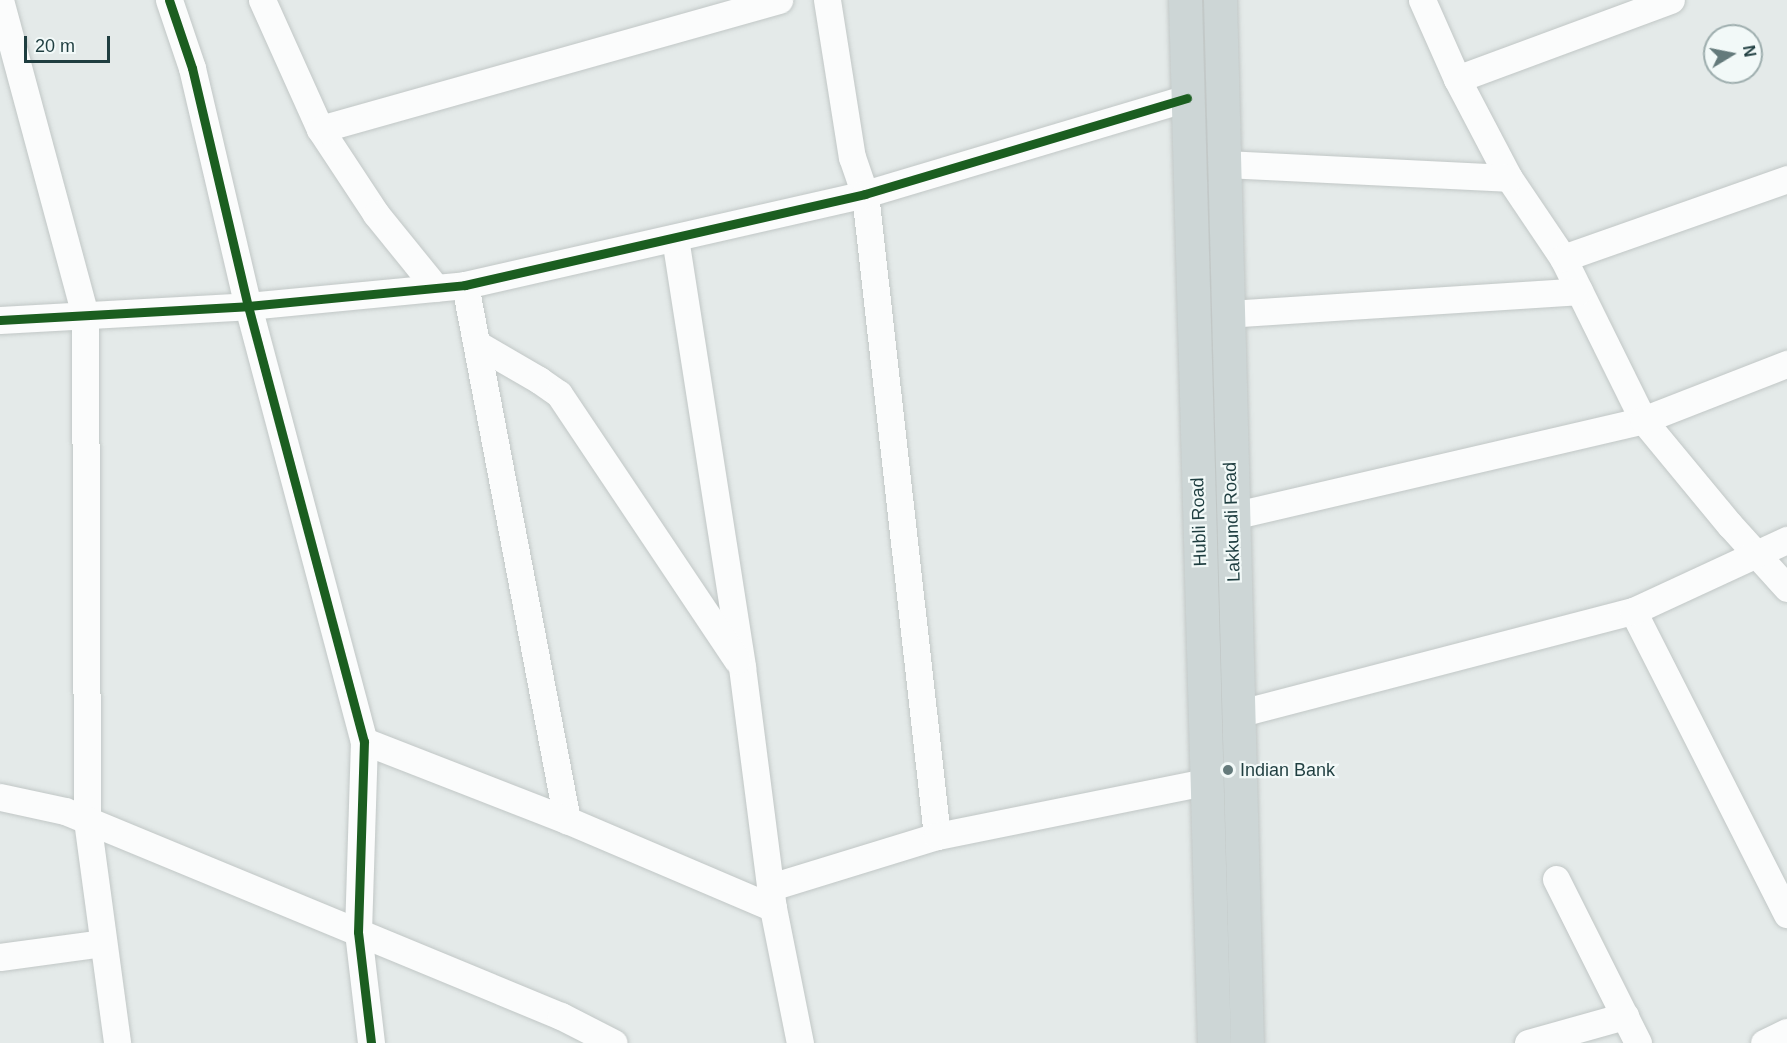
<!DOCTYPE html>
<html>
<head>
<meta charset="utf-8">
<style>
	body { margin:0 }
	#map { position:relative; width:1787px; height:1043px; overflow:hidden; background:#e4eae9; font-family:Arial,sans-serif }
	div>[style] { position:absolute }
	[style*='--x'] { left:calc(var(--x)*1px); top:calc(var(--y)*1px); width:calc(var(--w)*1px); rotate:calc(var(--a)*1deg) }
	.roads { filter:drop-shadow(0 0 2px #c1c7c6) drop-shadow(0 0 2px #c1c7c6) }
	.minor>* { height:27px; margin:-13.5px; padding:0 13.5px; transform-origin:13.5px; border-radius:13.5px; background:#fbfcfc }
	.primary>* { height:33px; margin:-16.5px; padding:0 16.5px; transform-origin:16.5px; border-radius:16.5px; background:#cdd6d6 }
	.cycleway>* { height:9px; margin:-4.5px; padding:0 4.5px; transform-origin:4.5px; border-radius:4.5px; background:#1b5e20 }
	.dots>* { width:16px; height:16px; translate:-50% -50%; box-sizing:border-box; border:3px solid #f2f9f8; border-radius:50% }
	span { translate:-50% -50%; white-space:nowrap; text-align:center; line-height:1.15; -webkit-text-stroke:4.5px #f2f9f8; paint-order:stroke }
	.street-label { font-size:18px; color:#1f3e40 }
	.poi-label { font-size:18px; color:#1f3e40 }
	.left { translate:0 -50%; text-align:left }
	.north { position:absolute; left:1703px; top:24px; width:60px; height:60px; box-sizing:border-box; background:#f2f9f8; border:2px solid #9eaeae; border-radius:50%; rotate:80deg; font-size:16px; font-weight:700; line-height:24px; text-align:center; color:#1f3e40 }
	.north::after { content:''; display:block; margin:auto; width:21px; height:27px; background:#647a7b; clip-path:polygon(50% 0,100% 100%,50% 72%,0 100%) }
	.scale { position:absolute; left:24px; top:36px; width:86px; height:27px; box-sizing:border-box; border:3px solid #1f3e40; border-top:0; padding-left:8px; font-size:18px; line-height:21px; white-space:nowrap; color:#1f3e40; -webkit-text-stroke:4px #f2f9f8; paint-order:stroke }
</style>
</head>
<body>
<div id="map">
	<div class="roads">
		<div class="minor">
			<i style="--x:0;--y:0;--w:327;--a:74.9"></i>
			<i style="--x:85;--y:316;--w:504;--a:89.77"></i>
			<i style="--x:87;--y:820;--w:225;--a:82.3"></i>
			<i style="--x:169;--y:0;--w:72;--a:71.3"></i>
			<i style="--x:192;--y:68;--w:244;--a:76.8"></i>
			<i style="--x:248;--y:306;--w:450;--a:75.1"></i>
			<i style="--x:364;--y:741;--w:191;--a:91.8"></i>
			<i style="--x:358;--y:932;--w:112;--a:83.3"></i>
			<i style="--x:262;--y:0;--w:141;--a:65.8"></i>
			<i style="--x:320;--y:129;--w:102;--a:56.6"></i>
			<i style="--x:376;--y:214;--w:95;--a:51"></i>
			<i style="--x:827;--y:0;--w:159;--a:81"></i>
			<i style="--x:852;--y:157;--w:39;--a:71"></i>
			<i style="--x:865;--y:194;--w:646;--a:83.6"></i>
			<i style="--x:1422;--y:0;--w:86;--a:66.1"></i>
			<i style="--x:1457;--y:79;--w:112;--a:62.3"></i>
			<i style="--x:1509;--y:178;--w:97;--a:56"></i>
			<i style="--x:1563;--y:258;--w:181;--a:63.7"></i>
			<i style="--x:1643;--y:420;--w:136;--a:50.4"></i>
			<i style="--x:1730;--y:525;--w:85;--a:47.9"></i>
			<i style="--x:1457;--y:79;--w:228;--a:-20.3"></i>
			<i style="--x:320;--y:129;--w:477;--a:-15.7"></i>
			<i style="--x:1223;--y:164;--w:286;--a:2.8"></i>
			<i style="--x:675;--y:238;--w:434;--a:81.1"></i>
			<i style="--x:742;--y:667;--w:243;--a:82.7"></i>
			<i style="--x:773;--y:908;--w:138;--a:78.7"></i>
			<i style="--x:1563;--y:258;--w:238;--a:-19.4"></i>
			<i style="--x:465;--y:285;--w:545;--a:79.21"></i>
			<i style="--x:1227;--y:314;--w:353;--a:-3.7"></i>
			<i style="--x:0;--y:320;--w:248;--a:-3.2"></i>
			<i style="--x:248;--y:306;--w:218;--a:-5.5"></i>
			<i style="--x:465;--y:285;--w:410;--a:-12.8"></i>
			<i style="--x:865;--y:194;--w:336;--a:-16.6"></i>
			<i style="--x:477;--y:344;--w:72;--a:30.1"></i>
			<i style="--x:539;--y:380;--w:24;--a:35"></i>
			<i style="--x:559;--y:394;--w:320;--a:56.2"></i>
			<i style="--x:1232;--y:516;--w:422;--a:-13.1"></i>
			<i style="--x:1643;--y:420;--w:155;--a:-21.3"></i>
			<i style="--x:1633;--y:611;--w:340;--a:63.1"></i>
			<i style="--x:1237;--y:714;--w:409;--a:-14.6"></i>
			<i style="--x:1633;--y:611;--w:170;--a:-24.8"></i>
			<i style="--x:364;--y:741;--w:218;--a:21.3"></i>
			<i style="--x:567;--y:820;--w:224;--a:23.1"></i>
			<i style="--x:0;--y:797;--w:66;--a:12.2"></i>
			<i style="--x:65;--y:811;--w:537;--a:22.46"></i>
			<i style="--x:561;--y:1016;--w:59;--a:27"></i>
			<i style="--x:1556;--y:879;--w:183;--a:63.4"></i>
			<i style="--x:771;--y:887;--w:174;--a:-17.1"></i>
			<i style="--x:937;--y:836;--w:273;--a:-11.4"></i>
			<i style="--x:0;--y:957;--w:103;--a:-7.8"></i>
			<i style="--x:1528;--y:1043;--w:101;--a:-15.6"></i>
			<i style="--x:1764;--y:1043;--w:25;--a:-26"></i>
		</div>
		<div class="primary">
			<i style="--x:1185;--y:0;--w:1043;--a:88.41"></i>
			<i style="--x:1220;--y:0;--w:1043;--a:88.52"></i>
		</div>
	</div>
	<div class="cycleway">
		<i style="--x:169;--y:0;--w:72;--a:71.3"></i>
		<i style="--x:192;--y:68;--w:244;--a:76.8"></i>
		<i style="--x:248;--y:306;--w:450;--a:75.1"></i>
		<i style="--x:364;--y:741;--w:191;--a:91.8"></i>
		<i style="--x:358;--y:932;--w:112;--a:83.3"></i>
		<i style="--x:0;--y:320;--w:248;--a:-3.2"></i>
		<i style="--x:248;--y:306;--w:218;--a:-5.5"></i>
		<i style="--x:465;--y:285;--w:410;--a:-12.8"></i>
		<i style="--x:865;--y:194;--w:336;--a:-16.6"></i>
	</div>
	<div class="dots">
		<i style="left:1228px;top:770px;background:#647a7b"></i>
	</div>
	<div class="street-label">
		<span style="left:1199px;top:522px;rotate:-92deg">Hubli Road</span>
		<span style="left:1232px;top:522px;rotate:-92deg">Lakkundi Road</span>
	</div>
	<div class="poi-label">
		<span class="left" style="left:1240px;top:770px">Indian Bank</span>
	</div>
	<div class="north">N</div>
	<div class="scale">20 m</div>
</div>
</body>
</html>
